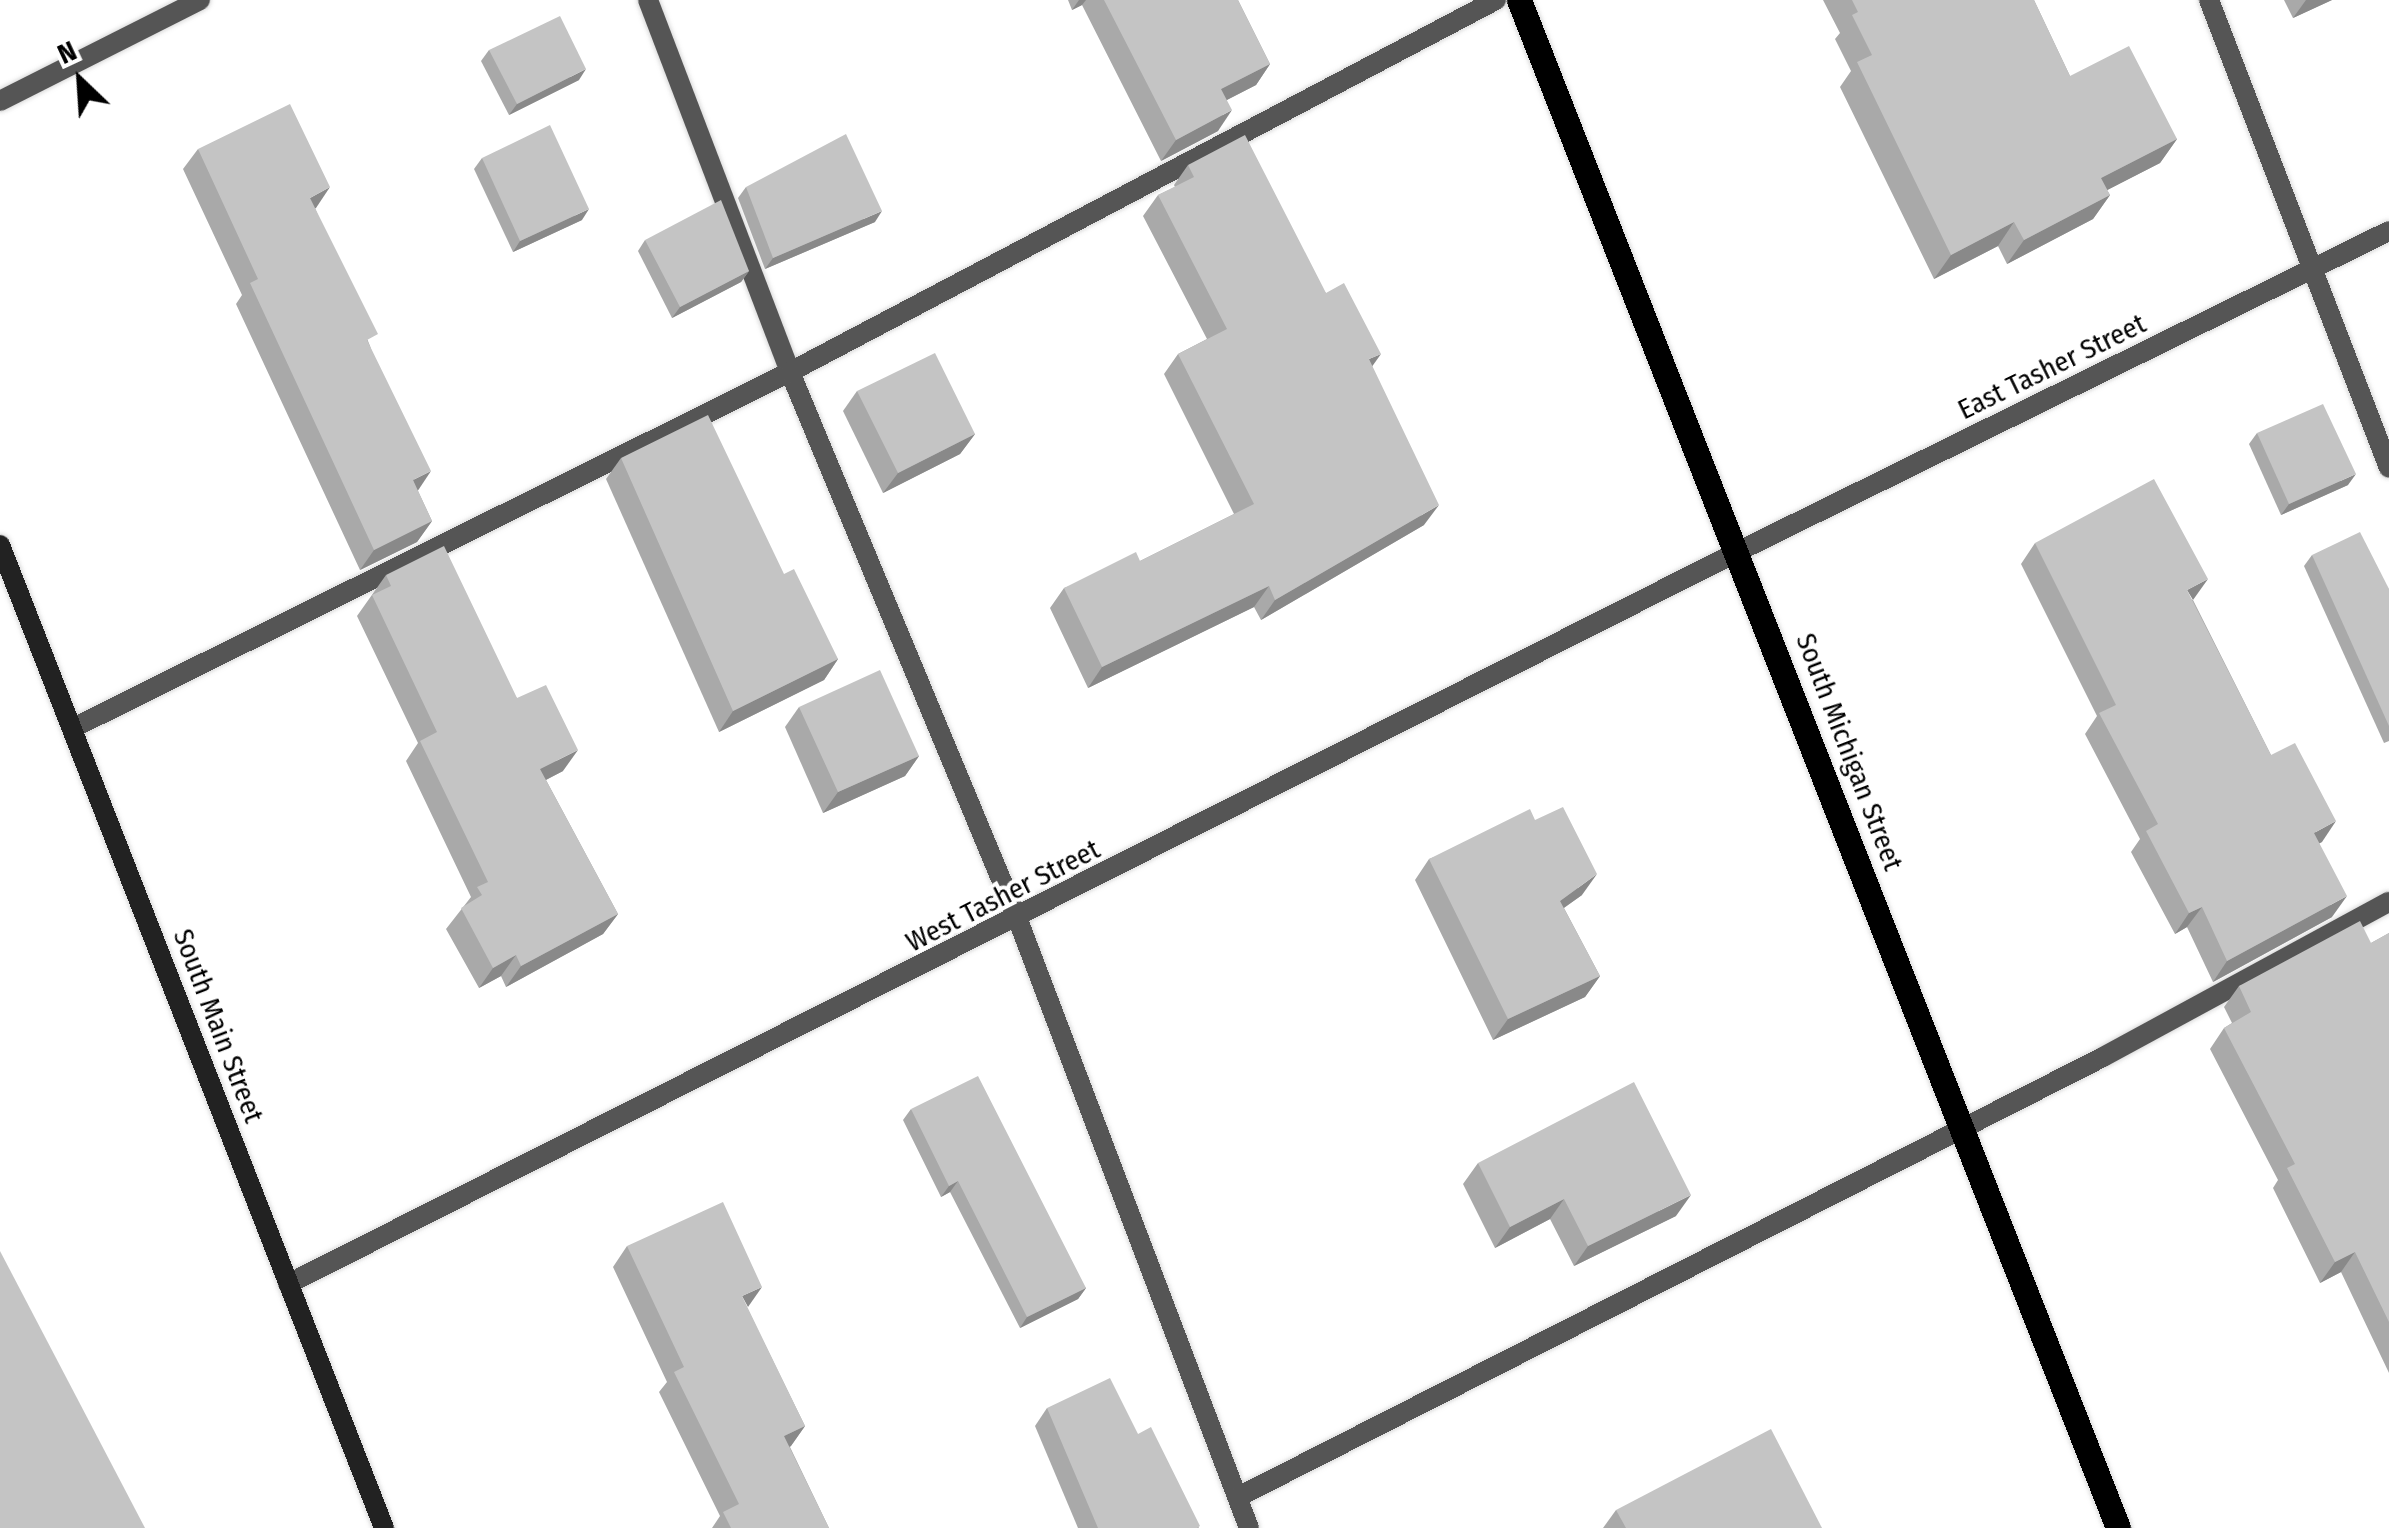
<!DOCTYPE html>
<html>
<head>
<meta charset="utf-8">
<style>
	body { margin:0 }
	#map { position:relative; width:2389px; height:1528px; overflow:hidden; background:#fff; font-family:"Fira Sans Condensed",sans-serif }
	div>[style] { position:absolute }
	[style*='--x'] { left:calc(var(--x)*1px); top:calc(var(--y)*1px); width:calc(var(--w)*1px); rotate:calc(var(--a)*1deg) }
	.roads { filter:drop-shadow(0 0 2px #dbdbdb) drop-shadow(0 0 2px #dbdbdb) }
	.service>* { height:20px; margin:-10px; padding:0 10px; transform-origin:10px; border-radius:10px; background:#555 }
	.minor>* { height:20px; margin:-10px; padding:0 10px; transform-origin:10px; border-radius:10px; background:#555 }
	.secondary>* { height:20px; margin:-10px; padding:0 10px; transform-origin:10px; border-radius:10px; background:#222 }
	.primary>* { height:25px; margin:-12.5px; padding:0 12.5px; transform-origin:12.5px; border-radius:12.5px; background:#000 }
	.wall>* { inset:0; background:#a9a9a9 }
	.shaded-wall>* { inset:0; background:#898989 }
	.building>* { inset:0; background:#c4c4c4 }
	span { translate:-50% -50%; white-space:nowrap; text-align:center; line-height:1.15; -webkit-text-stroke:8px #fff; paint-order:stroke }
	.street-label { font-size:28px; color:#000 }
	.north { position:absolute; left:30px; top:30px; width:100px; height:100px; -webkit-text-stroke:8px #fff; paint-order:stroke; rotate:335deg; font-size:28px; font-weight:700; line-height:40px; text-align:center; color:#000 }
	.north::after { content:''; display:block; margin:auto; width:35px; height:45px; background:#000; clip-path:polygon(50% 0,100% 100%,50% 72%,0 100%) }
</style>
</head>
<body>
<div id="map">
	<div class="roads">
		<div class="service">
			<i style="--x:648;--y:0;--w:398;--a:69.1"></i>
			<i style="--x:790;--y:372;--w:594;--a:67.41"></i>
			<i style="--x:1018;--y:920;--w:650;--a:69.2"></i>
			<i style="--x:2209;--y:0;--w:501;--a:68.96"></i>
			<i style="--x:73;--y:728;--w:801;--a:-26.41"></i>
			<i style="--x:790;--y:372;--w:798;--a:-27.79"></i>
			<i style="--x:1238;--y:1497;--w:970;--a:-26.96"></i>
			<i style="--x:2103;--y:1057;--w:325;--a:-28.5"></i>
		</div>
		<div class="minor">
			<i style="--x:0;--y:101;--w:224;--a:-26.8"></i>
			<i style="--x:288;--y:1284;--w:1626;--a:-26.8"></i>
			<i style="--x:1739;--y:551;--w:724;--a:-26.21"></i>
		</div>
		<div class="secondary">
			<i style="--x:0;--y:545;--w:1055;--a:68.66"></i>
		</div>
		<div class="primary">
			<i style="--x:1519;--y:0;--w:1641;--a:68.59"></i>
		</div>
	</div>
	<div class="wall">
		<i style="clip-path:polygon(1068px 0,1238px 0,1270px 64px,1256px 85px,1227px 100px,1218px 131px,1161px 161px,1082px 5px,1072px 10px)"></i>
		<i style="clip-path:polygon(1823px 0,2034px 0,2070px 76px,2177px 139px,2160px 163px,2107px 190px,2110px 195px,2093px 219px,2007px 264px,1998px 246px,1934px 279px,1840px 87px,1851px 71px,1835px 39px,1840px 33px)"></i>
		<i style="clip-path:polygon(2284px 0,2332px 0,2293px 18px)"></i>
		<i style="clip-path:polygon(489px 50px,579px 80px,509px 115px,481px 61px)"></i>
		<i style="clip-path:polygon(198px 149px,315px 208px,370px 346px,418px 491px,432px 521px,417px 542px,360px 570px,236px 304px,242px 295px,183px 169px)"></i>
		<i style="clip-path:polygon(482px 158px,582px 220px,513px 252px,474px 169px)"></i>
		<i style="clip-path:polygon(1188px 165px,1326px 293px,1372px 366px,1424px 525px,1261px 620px,1254px 607px,1088px 688px,1050px 608px,1064px 588px,1140px 561px,1234px 514px,1164px 374px,1178px 354px,1207px 339px,1143px 216px,1158px 195px,1175px 187px,1174px 185px)"></i>
		<i style="clip-path:polygon(746px 187px,875px 222px,765px 269px,738px 198px)"></i>
		<i style="clip-path:polygon(645px 240px,749px 271px,741px 282px,672px 318px,638px 251px)"></i>
		<i style="clip-path:polygon(857px 391px,975px 434px,960px 454px,883px 493px,843px 411px)"></i>
		<i style="clip-path:polygon(2257px 433px,2348px 485px,2281px 515px,2249px 444px)"></i>
		<i style="clip-path:polygon(621px 458px,838px 659px,824px 680px,719px 732px,606px 479px)"></i>
		<i style="clip-path:polygon(2035px 543px,2193px 600px,2271px 755px,2322px 842px,2319px 843px,2332px 917px,2213px 982px,2187px 927px,2175px 934px,2131px 852px,2140px 839px,2085px 734px,2097px 716px,2021px 564px)"></i>
		<i style="clip-path:polygon(2312px 555px,2389px 589px,2389px 741px,2384px 743px,2304px 566px)"></i>
		<i style="clip-path:polygon(386px 575px,517px 698px,563px 771px,546px 780px,618px 914px,603px 934px,506px 987px,501px 976px,479px 988px,446px 929px,471px 897px,406px 761px,418px 743px,357px 616px)"></i>
		<i style="clip-path:polygon(799px 707px,919px 756px,905px 776px,823px 813px,785px 727px)"></i>
		<i style="clip-path:polygon(1535px 820px,1582px 895px,1564px 908px,1600px 976px,1585px 997px,1493px 1040px,1415px 880px,1429px 859px)"></i>
		<i style="clip-path:polygon(2389px 933px,2389px 1373px,2341px 1272px,2320px 1283px,2273px 1188px,2278px 1180px,2210px 1049px,2224px 1028px,2232px 1023px,2224px 1007px,2239px 986px,2371px 943px)"></i>
		<i style="clip-path:polygon(911px 1109px,1086px 1288px,1078px 1299px,1020px 1328px,950px 1192px,941px 1197px,903px 1120px)"></i>
		<i style="clip-path:polygon(1478px 1163px,1676px 1216px,1574px 1266px,1550px 1219px,1495px 1248px,1463px 1184px)"></i>
		<i style="clip-path:polygon(627px 1246px,747px 1308px,805px 1426px,790px 1447px,829px 1528px,712px 1528px,720px 1516px,659px 1392px,667px 1382px,613px 1267px)"></i>
		<i style="clip-path:polygon(1047px 1408px,1138px 1434px,1199px 1528px,1078px 1528px,1035px 1426px)"></i>
		<i style="clip-path:polygon(1616px 1510px,1822px 1528px,1603px 1528px)"></i>
	</div>
	<div class="shaded-wall">
		<i style="clip-path:polygon(1079px 0,1086px 0,1082px 5px,1072px 10px)"></i>
		<i style="clip-path:polygon(2306px 0,2332px 0,2293px 18px)"></i>
		<i style="clip-path:polygon(1270px 64px,1256px 85px,1207px 110px,1221px 89px)"></i>
		<i style="clip-path:polygon(586px 69px,579px 80px,509px 115px,517px 104px)"></i>
		<i style="clip-path:polygon(1232px 110px,1218px 131px,1161px 161px,1176px 140px)"></i>
		<i style="clip-path:polygon(2177px 139px,2160px 163px,2084px 202px,2101px 178px)"></i>
		<i style="clip-path:polygon(330px 187px,316px 208px,295px 218px,310px 198px)"></i>
		<i style="clip-path:polygon(2110px 195px,2093px 219px,2007px 264px,2024px 240px)"></i>
		<i style="clip-path:polygon(589px 209px,582px 220px,513px 252px,520px 241px)"></i>
		<i style="clip-path:polygon(882px 211px,875px 222px,765px 269px,773px 258px)"></i>
		<i style="clip-path:polygon(2014px 222px,1998px 246px,1934px 279px,1951px 255px)"></i>
		<i style="clip-path:polygon(749px 271px,741px 282px,672px 318px,680px 307px)"></i>
		<i style="clip-path:polygon(1381px 354px,1366px 375px,1369px 359px)"></i>
		<i style="clip-path:polygon(975px 434px,960px 454px,883px 493px,898px 473px)"></i>
		<i style="clip-path:polygon(431px 471px,417px 492px,413px 480px)"></i>
		<i style="clip-path:polygon(2356px 474px,2348px 485px,2281px 515px,2289px 504px)"></i>
		<i style="clip-path:polygon(1439px 505px,1424px 525px,1261px 620px,1275px 600px)"></i>
		<i style="clip-path:polygon(432px 521px,417px 542px,360px 570px,374px 550px)"></i>
		<i style="clip-path:polygon(2208px 579px,2193px 600px,2187px 590px)"></i>
		<i style="clip-path:polygon(1269px 586px,1254px 607px,1088px 688px,1102px 667px)"></i>
		<i style="clip-path:polygon(838px 659px,824px 680px,719px 732px,733px 711px)"></i>
		<i style="clip-path:polygon(578px 750px,563px 771px,526px 790px,540px 769px)"></i>
		<i style="clip-path:polygon(919px 756px,905px 776px,823px 813px,838px 792px)"></i>
		<i style="clip-path:polygon(2336px 821px,2322px 842px,2299px 854px,2314px 833px)"></i>
		<i style="clip-path:polygon(1597px 874px,1582px 895px,1545px 921px,1560px 901px)"></i>
		<i style="clip-path:polygon(2347px 896px,2332px 917px,2213px 982px,2227px 961px)"></i>
		<i style="clip-path:polygon(2202px 907px,2187px 927px,2175px 934px,2189px 913px)"></i>
		<i style="clip-path:polygon(618px 914px,603px 934px,506px 987px,521px 966px)"></i>
		<i style="clip-path:polygon(516px 955px,501px 976px,479px 988px,493px 968px)"></i>
		<i style="clip-path:polygon(1600px 976px,1585px 997px,1493px 1040px,1508px 1019px)"></i>
		<i style="clip-path:polygon(958px 1181px,950px 1192px,941px 1197px,949px 1186px)"></i>
		<i style="clip-path:polygon(1691px 1195px,1676px 1216px,1574px 1266px,1588px 1246px)"></i>
		<i style="clip-path:polygon(1564px 1199px,1550px 1219px,1495px 1248px,1510px 1227px)"></i>
		<i style="clip-path:polygon(2355px 1252px,2341px 1272px,2320px 1283px,2335px 1262px)"></i>
		<i style="clip-path:polygon(762px 1287px,748px 1307px,742px 1296px)"></i>
		<i style="clip-path:polygon(1086px 1288px,1078px 1299px,1020px 1328px,1027px 1317px)"></i>
		<i style="clip-path:polygon(805px 1426px,791px 1446px,770px 1456px,784px 1436px)"></i>
	</div>
	<div class="building">
		<i style="clip-path:polygon(1104px 0,1238px 0,1270px 64px,1221px 89px,1232px 110px,1176px 140px)"></i>
		<i style="clip-path:polygon(1852px 0,2034px 0,2070px 76px,2129px 46px,2177px 139px,2101px 178px,2110px 195px,2024px 240px,2014px 222px,1951px 255px,1857px 62px,1872px 55px,1852px 15px,1858px 12px)"></i>
		<i style="clip-path:polygon(560px 16px,586px 69px,517px 104px,489px 50px)"></i>
		<i style="clip-path:polygon(290px 104px,330px 187px,310px 198px,378px 334px,367px 340px,431px 471px,413px 480px,432px 521px,374px 550px,250px 283px,258px 279px,198px 149px)"></i>
		<i style="clip-path:polygon(550px 125px,589px 209px,520px 241px,482px 158px)"></i>
		<i style="clip-path:polygon(846px 134px,882px 211px,773px 258px,746px 187px)"></i>
		<i style="clip-path:polygon(1245px 135px,1326px 293px,1344px 283px,1381px 354px,1369px 359px,1439px 505px,1275px 600px,1269px 586px,1102px 667px,1064px 588px,1136px 552px,1140px 561px,1254px 504px,1178px 354px,1227px 329px,1158px 195px,1194px 177px,1188px 165px)"></i>
		<i style="clip-path:polygon(721px 200px,749px 271px,680px 307px,645px 240px)"></i>
		<i style="clip-path:polygon(935px 353px,975px 434px,898px 473px,857px 391px)"></i>
		<i style="clip-path:polygon(2323px 404px,2356px 474px,2289px 504px,2257px 433px)"></i>
		<i style="clip-path:polygon(708px 415px,784px 574px,794px 569px,838px 659px,733px 711px,621px 458px)"></i>
		<i style="clip-path:polygon(2154px 479px,2208px 579px,2187px 590px,2271px 755px,2295px 743px,2336px 821px,2314px 833px,2347px 896px,2227px 961px,2202px 907px,2189px 913px,2146px 831px,2158px 824px,2099px 713px,2116px 705px,2035px 543px)"></i>
		<i style="clip-path:polygon(2360px 532px,2389px 589px,2389px 726px,2312px 555px)"></i>
		<i style="clip-path:polygon(444px 546px,517px 698px,546px 685px,578px 750px,540px 769px,618px 914px,521px 966px,516px 955px,493px 968px,461px 908px,482px 895px,477px 887px,488px 882px,420px 741px,437px 732px,372px 595px,391px 586px,386px 575px)"></i>
		<i style="clip-path:polygon(880px 670px,919px 756px,838px 792px,799px 707px)"></i>
		<i style="clip-path:polygon(1563px 807px,1597px 874px,1560px 901px,1600px 976px,1508px 1019px,1429px 859px,1530px 809px,1535px 820px)"></i>
		<i style="clip-path:polygon(2360px 921px,2371px 943px,2389px 933px,2389px 1322px,2355px 1252px,2335px 1262px,2287px 1168px,2295px 1164px,2224px 1028px,2251px 1012px,2239px 986px)"></i>
		<i style="clip-path:polygon(978px 1076px,1086px 1288px,1027px 1317px,958px 1181px,949px 1186px,911px 1109px)"></i>
		<i style="clip-path:polygon(1634px 1082px,1691px 1195px,1588px 1246px,1564px 1199px,1510px 1227px,1478px 1163px)"></i>
		<i style="clip-path:polygon(723px 1202px,762px 1287px,742px 1296px,805px 1426px,784px 1436px,829px 1528px,731px 1528px,723px 1512px,739px 1504px,674px 1372px,684px 1367px,627px 1246px)"></i>
		<i style="clip-path:polygon(0 1251px,145px 1528px,0 1528px)"></i>
		<i style="clip-path:polygon(1110px 1378px,1138px 1434px,1151px 1427px,1200px 1526px,1197px 1528px,1098px 1528px,1047px 1408px)"></i>
		<i style="clip-path:polygon(1771px 1429px,1822px 1528px,1626px 1528px,1616px 1510px)"></i>
	</div>
	<div class="street-label">
		<span style="left:2052px;top:367px;rotate:-26deg">East Tasher Street</span>
		<span style="left:1849px;top:752px;rotate:69deg">South Michigan Street</span>
		<span style="left:1003px;top:896px;rotate:-27deg">West Tasher Street</span>
		<span style="left:218px;top:1026px;rotate:69deg">South Main Street</span>
	</div>
	<div class="north">N</div>
</div>
</body>
</html>
